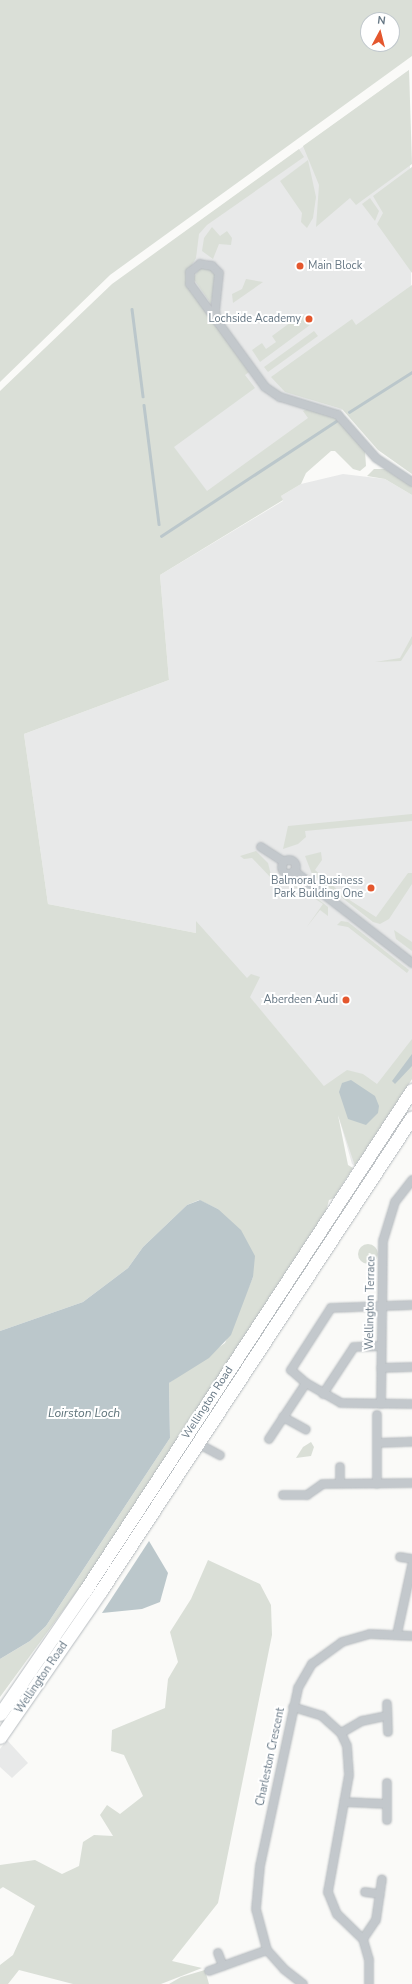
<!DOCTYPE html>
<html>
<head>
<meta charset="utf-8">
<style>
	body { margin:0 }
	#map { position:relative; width:412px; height:1984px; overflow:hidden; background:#fafaf8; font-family:"Nunito Sans",sans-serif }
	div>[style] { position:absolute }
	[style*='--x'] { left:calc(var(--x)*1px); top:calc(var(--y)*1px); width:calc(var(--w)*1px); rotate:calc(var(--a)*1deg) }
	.built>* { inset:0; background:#e8e9e9 }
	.green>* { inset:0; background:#dadfd7 }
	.round { border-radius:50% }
	.water>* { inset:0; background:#bbc7cb }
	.stream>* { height:2.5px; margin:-1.25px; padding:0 1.25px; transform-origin:1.25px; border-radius:1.25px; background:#bbc7cb }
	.roads { filter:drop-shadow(0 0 1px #b5babe) drop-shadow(0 0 1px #b5babe) }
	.street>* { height:8px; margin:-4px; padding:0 4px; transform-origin:4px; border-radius:4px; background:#c3c8cc }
	.street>.ring { margin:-4px; padding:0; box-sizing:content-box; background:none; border:8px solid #c3c8cc; border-radius:50% }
	.primary>* { height:13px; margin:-6.5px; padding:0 6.5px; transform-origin:6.5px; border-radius:6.5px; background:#fff }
	.dots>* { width:11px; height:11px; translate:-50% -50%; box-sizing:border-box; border:2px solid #fff; border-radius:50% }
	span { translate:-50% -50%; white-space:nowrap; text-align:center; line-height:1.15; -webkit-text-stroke:4px #fff; paint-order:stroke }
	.poi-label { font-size:11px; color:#657683 }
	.left { translate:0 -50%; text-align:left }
	.right { translate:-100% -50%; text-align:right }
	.street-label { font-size:11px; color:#657683 }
	.water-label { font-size:12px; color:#60757c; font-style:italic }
	.north { position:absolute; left:360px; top:12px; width:40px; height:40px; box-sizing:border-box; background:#fff; border:1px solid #c1c8cd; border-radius:50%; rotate:7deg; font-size:11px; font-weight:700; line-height:16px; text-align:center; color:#657683 }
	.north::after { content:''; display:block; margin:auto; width:14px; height:18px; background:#e4572e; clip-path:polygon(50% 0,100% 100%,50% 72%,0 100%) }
</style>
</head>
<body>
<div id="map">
	<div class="built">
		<i style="clip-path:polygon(409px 70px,412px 363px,208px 500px,169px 444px,157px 252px)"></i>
		<i style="clip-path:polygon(343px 474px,385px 479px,412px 495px,412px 1079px,355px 1166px,352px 1164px,333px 1097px,196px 933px,48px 904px,24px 734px,169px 680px,160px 575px,283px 501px,281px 496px,301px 484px)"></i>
		<i style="clip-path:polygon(7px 1740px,28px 1763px,12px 1778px,0 1767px,0 1749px)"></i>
	</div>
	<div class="green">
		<i style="clip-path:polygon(evenodd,0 0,412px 0,412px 56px,110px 275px,0 382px,0 0,368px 20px,392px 20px,392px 44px,368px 44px,368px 20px)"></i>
		<i style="clip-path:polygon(409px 70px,412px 164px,356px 205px,350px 198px,316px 227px,319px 185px,303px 146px)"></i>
		<i style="clip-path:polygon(299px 149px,304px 157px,207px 225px,199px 234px,196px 258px,186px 275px,186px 284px,249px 372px,245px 375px,255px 388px,174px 447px,207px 491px,308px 418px,303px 411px,307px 409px,335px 416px,365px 451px,366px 466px,360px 471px,353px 469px,335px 451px,331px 451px,306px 473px,301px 484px,281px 496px,283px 500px,160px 575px,169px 680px,24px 734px,48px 904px,196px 933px,196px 921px,247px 978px,251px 974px,260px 977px,250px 997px,324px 1086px,347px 1070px,363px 1074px,377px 1084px,412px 1039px,412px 1079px,355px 1166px,338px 1115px,348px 1165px,353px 1168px,334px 1198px,329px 1200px,326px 1211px,86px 1579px,0 1697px,0 1659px,30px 1641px,46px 1626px,170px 1438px,169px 1383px,225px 1343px,253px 1277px,218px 1209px,199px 1200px,187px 1205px,143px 1247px,128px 1268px,83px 1302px,0 1331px,0 391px,112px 284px)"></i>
		<i style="clip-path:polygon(308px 160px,316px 197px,313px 218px,307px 228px,301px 222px,302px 213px,280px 181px)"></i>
		<i style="clip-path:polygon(412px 167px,412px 273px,377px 224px,383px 213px,373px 196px)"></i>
		<i style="clip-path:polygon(370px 198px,379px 211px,375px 221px,362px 204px)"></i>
		<i style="clip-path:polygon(212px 227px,220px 236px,227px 231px,232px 238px,231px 245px,219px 244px,213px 259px,202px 251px,204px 238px)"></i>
		<i style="clip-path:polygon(201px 267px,209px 268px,215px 275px,211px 304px,193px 278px)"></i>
		<i style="clip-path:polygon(246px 279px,263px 282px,233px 303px,232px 294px,242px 289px)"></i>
		<i style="clip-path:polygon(412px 285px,412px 474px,378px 450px,342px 409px,285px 392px,271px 377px,352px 319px,356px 325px)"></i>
		<i style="clip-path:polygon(302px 314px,310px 325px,260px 362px,252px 350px,262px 343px,266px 349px,276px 342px,272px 336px)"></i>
		<i style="clip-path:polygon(314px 331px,318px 336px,268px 372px,264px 367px)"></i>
		<i style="clip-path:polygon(374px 469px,385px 469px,412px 486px,412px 495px,385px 479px,367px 476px)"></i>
		<i style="clip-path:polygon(412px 636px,412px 644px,401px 661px,375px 662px,400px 658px)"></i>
		<i style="clip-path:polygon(412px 814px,412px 821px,305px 831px,306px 837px,298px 844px,283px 849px,288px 826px)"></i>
		<i style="clip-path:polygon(256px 851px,268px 863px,272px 879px,252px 858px,244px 859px,240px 856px)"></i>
		<i style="clip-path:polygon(321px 852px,322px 860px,315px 870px,348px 899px,376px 917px,408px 873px,412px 873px,412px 884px,389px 919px,380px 924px,373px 922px,312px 874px,305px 856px)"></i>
		<i style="clip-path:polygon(284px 884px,305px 889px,328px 907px,328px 916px,320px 910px,306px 928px,323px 904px,300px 889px)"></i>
		<i style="clip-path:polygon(341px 921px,348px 922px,409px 970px,407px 973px,348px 927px,337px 925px)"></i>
		<i style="clip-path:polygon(394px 930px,412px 942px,412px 951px,396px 939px)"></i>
		<i class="round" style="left:358px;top:1244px;width:20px;height:20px"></i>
		<i style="clip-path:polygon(311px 1442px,314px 1447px,311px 1456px,296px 1458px,303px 1447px)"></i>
		<i style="clip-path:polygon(208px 1560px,260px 1584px,271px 1605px,272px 1635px,218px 1903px,172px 1961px,202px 1968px,161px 1984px,73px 1984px,19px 1970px,8px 1984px,0 1984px,0 1965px,13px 1955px,35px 1906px,3px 1887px,0 1889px,0 1865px,35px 1860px,62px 1874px,79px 1866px,83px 1842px,94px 1835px,113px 1836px,100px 1815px,107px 1805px,120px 1814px,143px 1796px,124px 1755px,111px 1751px,112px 1730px,165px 1708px,168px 1679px,178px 1662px,170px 1632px,191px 1599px)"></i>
		<i style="clip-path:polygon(205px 1970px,209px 1984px,169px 1984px,181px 1977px)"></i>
	</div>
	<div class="water">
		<i style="clip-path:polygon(412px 1054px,412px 1066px,395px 1084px,392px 1081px)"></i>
		<i style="clip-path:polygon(351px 1080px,375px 1096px,379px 1106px,378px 1113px,366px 1125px,348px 1119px,339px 1092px,342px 1083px)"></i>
		<i style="clip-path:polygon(200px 1200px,218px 1209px,241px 1230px,255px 1256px,253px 1277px,231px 1335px,209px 1358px,169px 1383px,170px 1438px,46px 1626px,30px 1641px,0 1659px,0 1331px,83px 1302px,128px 1268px,143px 1247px,187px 1205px)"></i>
		<i style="clip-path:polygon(149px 1541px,168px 1573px,160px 1602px,142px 1609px,102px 1613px)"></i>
	</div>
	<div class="stream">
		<i style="--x:132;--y:309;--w:88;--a:82.8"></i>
		<i style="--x:144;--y:405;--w:120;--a:82.8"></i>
		<i style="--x:349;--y:412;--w:75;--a:-32.4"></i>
		<i style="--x:161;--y:536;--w:209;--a:-33.3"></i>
	</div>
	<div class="roads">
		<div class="street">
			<i style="--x:217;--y:321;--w:10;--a:-101"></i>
			<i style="--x:215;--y:311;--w:38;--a:-84"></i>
			<i style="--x:219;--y:273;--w:10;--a:-135"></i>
			<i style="--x:212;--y:266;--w:12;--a:-171"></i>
			<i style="--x:200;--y:264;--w:13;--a:141"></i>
			<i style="--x:190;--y:272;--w:12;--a:90"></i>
			<i style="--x:190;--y:284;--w:127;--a:53.9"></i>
			<i style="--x:265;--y:387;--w:18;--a:34"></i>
			<i style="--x:280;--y:397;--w:61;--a:17.2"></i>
			<i style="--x:338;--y:415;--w:57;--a:48.5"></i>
			<i style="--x:376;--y:458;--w:43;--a:33.7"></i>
			<i style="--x:261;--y:847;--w:27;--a:33"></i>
			<i class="ring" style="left:282px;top:860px;width:6px;height:6px"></i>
			<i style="--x:294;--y:871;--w:150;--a:37.9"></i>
			<i style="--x:412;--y:1305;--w:81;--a:177.9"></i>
			<i style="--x:331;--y:1308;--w:74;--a:122.8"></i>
			<i style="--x:291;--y:1370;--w:20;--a:41"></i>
			<i style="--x:306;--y:1383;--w:40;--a:29.7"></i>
			<i style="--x:341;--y:1403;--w:71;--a:0.8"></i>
			<i style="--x:381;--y:1368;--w:31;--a:-2"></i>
			<i style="--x:323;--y:1394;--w:56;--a:-56.6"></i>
			<i style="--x:354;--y:1347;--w:27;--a:-2"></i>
			<i style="--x:381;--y:1404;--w:163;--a:-89.3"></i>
			<i style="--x:383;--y:1241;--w:41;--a:-72.9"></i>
			<i style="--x:395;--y:1202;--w:28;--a:-52"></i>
			<i style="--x:283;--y:1417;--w:26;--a:29"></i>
			<i style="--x:269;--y:1439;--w:67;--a:-56.5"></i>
			<i style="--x:197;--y:1443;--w:26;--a:28"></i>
			<i style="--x:377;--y:1443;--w:35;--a:-2"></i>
			<i style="--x:340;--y:1467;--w:16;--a:90"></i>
			<i style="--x:377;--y:1484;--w:69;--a:-90"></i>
			<i style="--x:283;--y:1495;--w:24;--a:0"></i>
			<i style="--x:307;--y:1495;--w:19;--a:-35"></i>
			<i style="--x:323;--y:1484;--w:89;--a:-0.6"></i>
			<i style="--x:400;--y:1557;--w:12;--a:9"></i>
			<i style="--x:397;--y:1634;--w:71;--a:-77.7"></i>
			<i style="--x:387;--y:1704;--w:28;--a:88"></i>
			<i style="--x:293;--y:1707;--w:30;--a:17"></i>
			<i style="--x:322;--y:1716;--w:25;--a:42"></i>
			<i style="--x:341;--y:1733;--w:14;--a:65"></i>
			<i style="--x:347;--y:1746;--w:29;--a:86"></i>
			<i style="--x:349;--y:1775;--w:119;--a:100.2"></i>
			<i style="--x:328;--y:1892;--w:24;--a:68"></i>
			<i style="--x:337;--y:1914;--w:36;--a:44"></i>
			<i style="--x:363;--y:1939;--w:22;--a:74"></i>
			<i style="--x:369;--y:1960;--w:24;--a:90"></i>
			<i style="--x:341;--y:1733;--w:24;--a:-30"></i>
			<i style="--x:362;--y:1721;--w:25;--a:-12"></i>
			<i style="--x:387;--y:1783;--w:37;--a:90"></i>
			<i style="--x:344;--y:1802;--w:43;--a:2.7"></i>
			<i style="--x:365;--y:1892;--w:15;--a:8"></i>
			<i style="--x:363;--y:1939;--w:23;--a:-56"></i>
			<i style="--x:376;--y:1920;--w:41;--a:-81.7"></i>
			<i style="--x:218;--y:1953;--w:14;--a:69"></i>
			<i style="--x:209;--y:1971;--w:62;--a:-19.9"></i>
			<i style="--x:303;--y:1984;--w:24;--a:-142"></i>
			<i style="--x:284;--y:1969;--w:25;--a:-132"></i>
			<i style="--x:267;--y:1950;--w:42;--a:-105"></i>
			<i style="--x:256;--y:1909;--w:43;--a:-84.7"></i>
			<i style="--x:260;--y:1866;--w:182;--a:-77.9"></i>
			<i style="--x:298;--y:1688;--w:28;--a:-60"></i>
			<i style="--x:312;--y:1664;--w:37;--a:-36"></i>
			<i style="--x:342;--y:1642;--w:29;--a:-16"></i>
			<i style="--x:370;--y:1634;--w:42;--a:2.7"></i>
		</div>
		<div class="primary">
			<i style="--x:0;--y:1714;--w:148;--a:-55.5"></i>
			<i style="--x:84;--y:1592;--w:600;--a:-56.84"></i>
			<i style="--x:0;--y:1737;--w:176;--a:-55.4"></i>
			<i style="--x:100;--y:1592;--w:568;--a:-56.7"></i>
		</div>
	</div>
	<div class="dots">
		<i style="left:300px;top:266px;background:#e4572e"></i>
		<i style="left:309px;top:319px;background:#e4572e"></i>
		<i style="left:371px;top:888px;background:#e4572e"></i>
		<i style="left:346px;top:1000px;background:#e4572e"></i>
	</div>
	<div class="poi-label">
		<span class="left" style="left:308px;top:266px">Main Block</span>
		<span class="right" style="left:301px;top:319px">Lochside Academy</span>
		<span class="right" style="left:363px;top:888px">Balmoral Business<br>Park Building One</span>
		<span class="right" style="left:338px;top:1000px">Aberdeen Audi</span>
	</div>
	<div class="street-label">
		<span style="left:371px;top:1303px;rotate:-89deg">Wellington Terrace</span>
		<span style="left:208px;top:1403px;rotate:-57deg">Wellington Road</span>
		<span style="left:42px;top:1678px;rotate:-56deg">Wellington Road</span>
		<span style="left:271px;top:1757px;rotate:-78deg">Charleston Crescent</span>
	</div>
	<div class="water-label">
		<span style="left:84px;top:1414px">Loirston Loch</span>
	</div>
	<div class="north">N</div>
</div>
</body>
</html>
